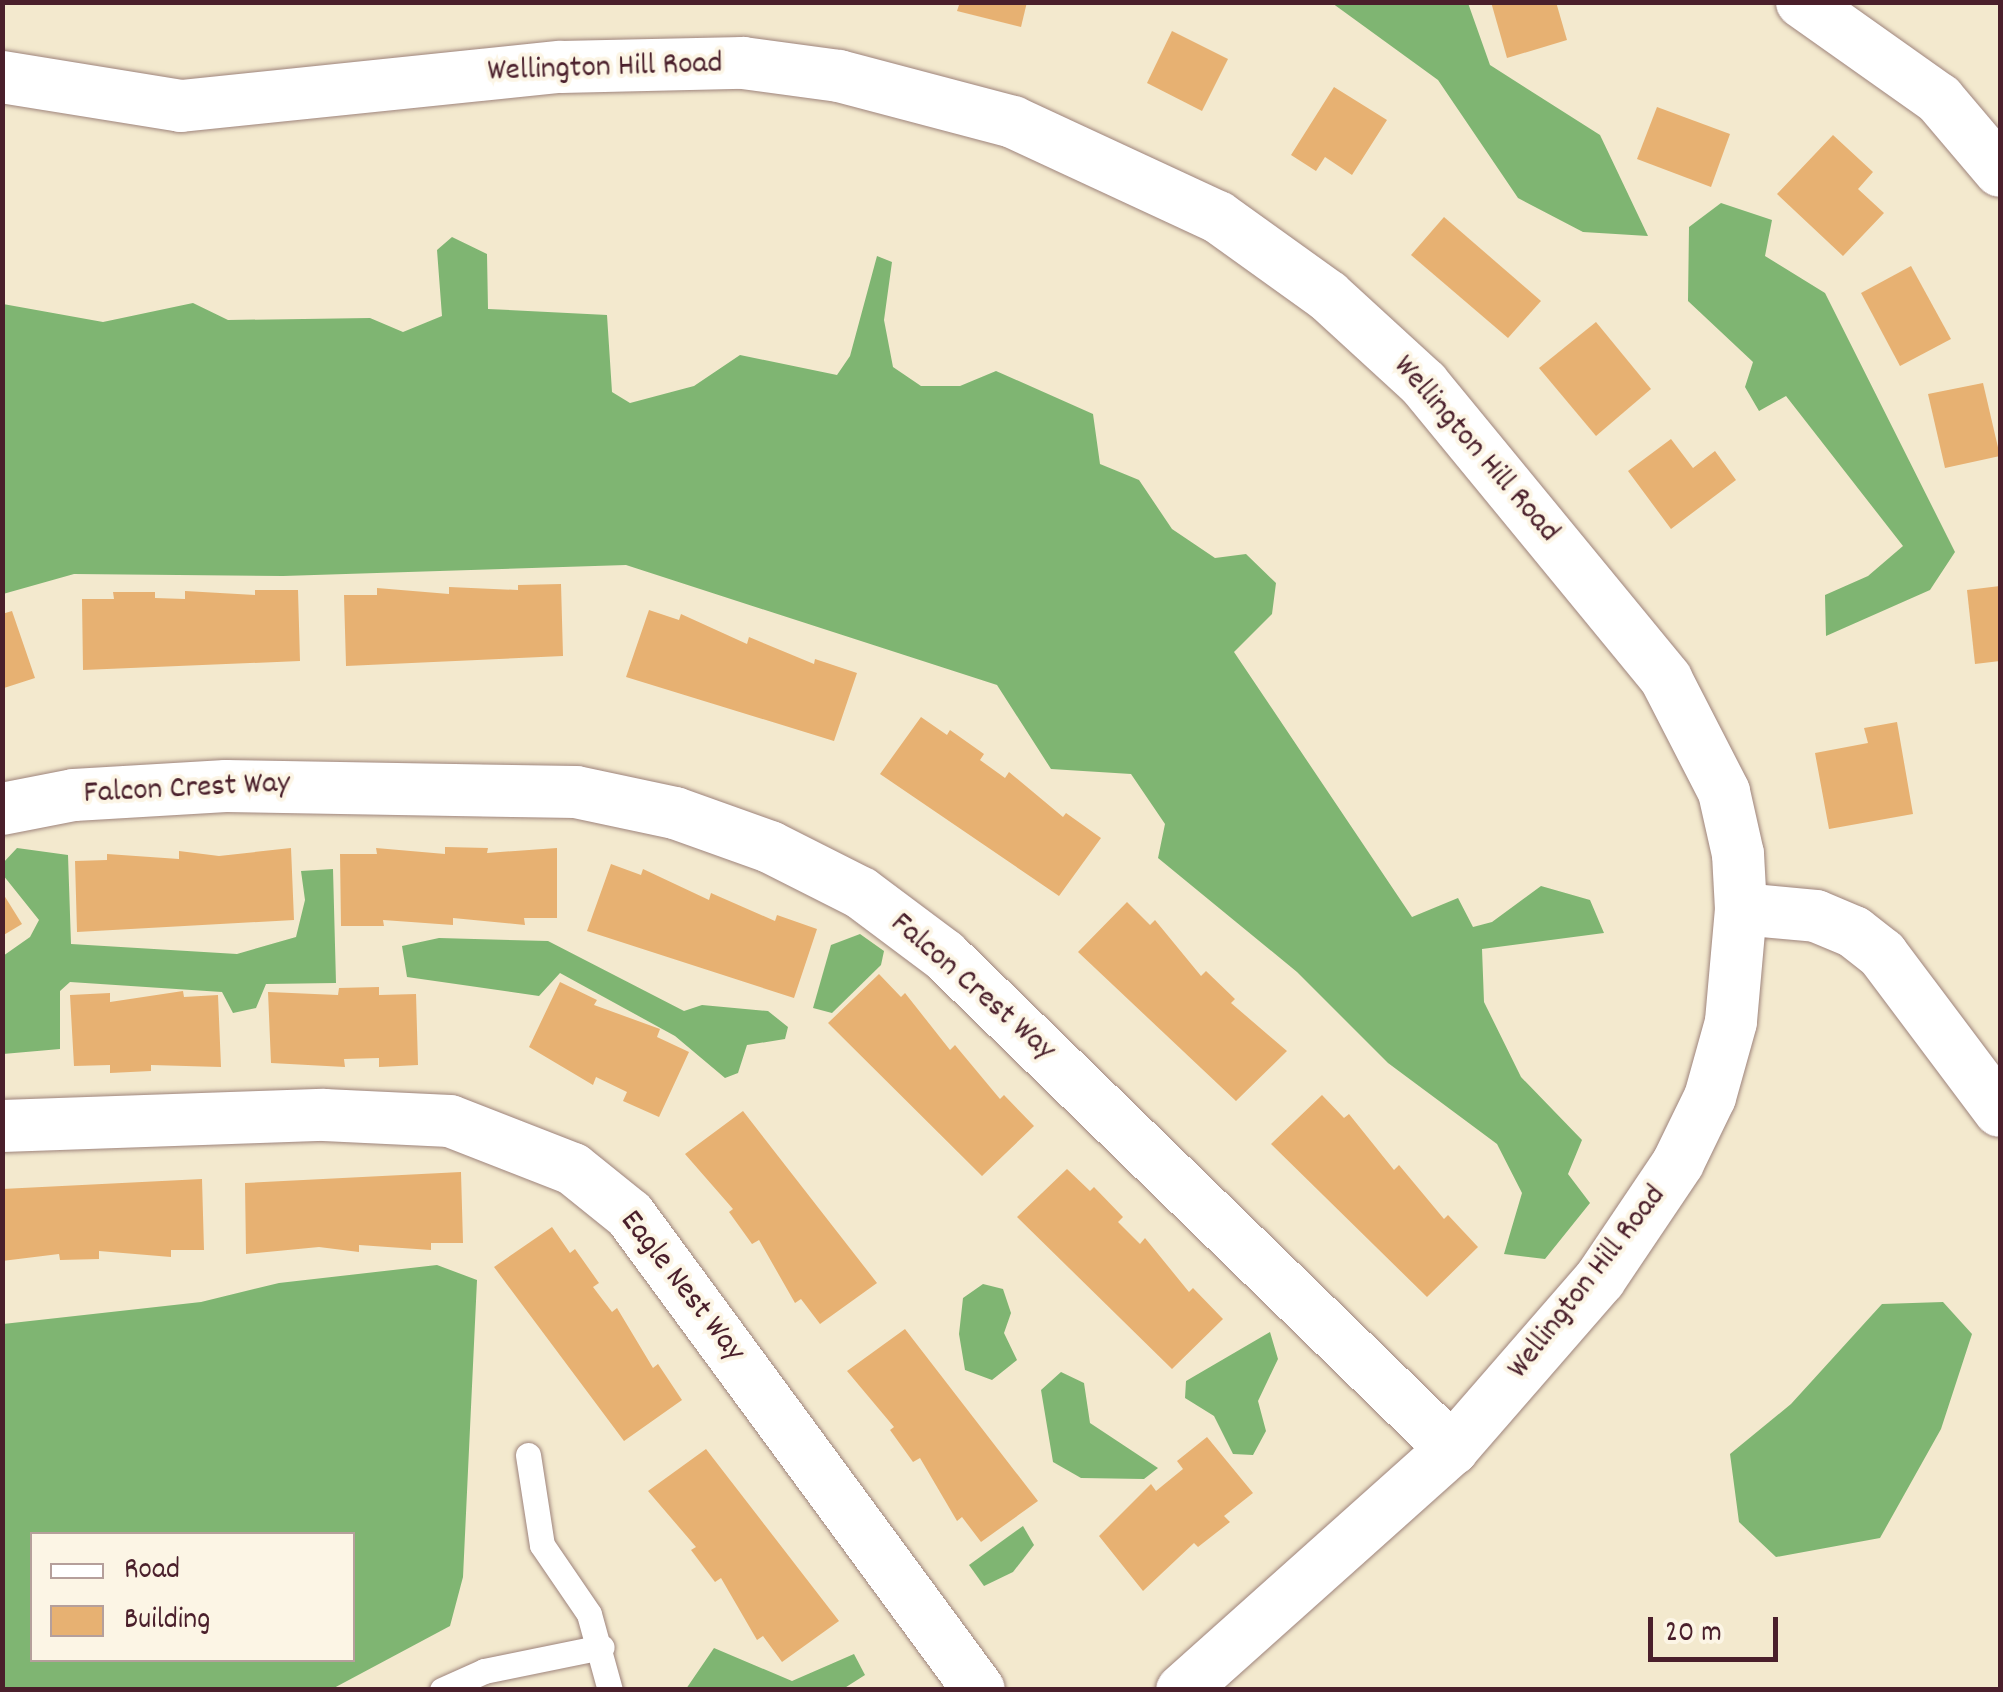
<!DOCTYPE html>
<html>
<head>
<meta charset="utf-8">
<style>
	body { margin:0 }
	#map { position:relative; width:2003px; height:1692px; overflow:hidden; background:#f3e9ce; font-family:Dekko,sans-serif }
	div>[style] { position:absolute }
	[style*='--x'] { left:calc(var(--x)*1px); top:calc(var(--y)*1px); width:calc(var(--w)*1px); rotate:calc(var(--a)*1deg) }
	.forest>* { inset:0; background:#7fb572 }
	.building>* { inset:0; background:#e7b172 }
	.roads { filter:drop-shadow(0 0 2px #9e847c) drop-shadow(0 0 2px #9e847c) }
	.service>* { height:25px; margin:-12.5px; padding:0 12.5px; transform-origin:12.5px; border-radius:12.5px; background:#fff }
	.minor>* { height:52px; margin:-26px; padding:0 26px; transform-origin:26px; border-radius:26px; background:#fff }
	span { translate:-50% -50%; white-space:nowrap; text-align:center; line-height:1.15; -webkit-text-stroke:8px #fcf5e5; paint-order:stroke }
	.street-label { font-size:32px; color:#4a1f2b }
	.frame { position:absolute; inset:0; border:5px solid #4a1f2b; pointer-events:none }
	.legend { position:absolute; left:30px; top:1532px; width:325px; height:130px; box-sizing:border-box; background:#fcf5e5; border:2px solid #b59f9b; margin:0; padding:12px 18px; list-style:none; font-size:30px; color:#4a1f2b }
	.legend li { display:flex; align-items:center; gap:20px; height:50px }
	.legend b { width:50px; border:2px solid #b59f9b }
	.scale { position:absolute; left:1648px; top:1617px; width:130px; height:45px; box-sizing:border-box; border:5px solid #4a1f2b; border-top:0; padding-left:12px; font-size:30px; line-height:35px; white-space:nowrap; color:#4a1f2b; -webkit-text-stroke:8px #fcf5e5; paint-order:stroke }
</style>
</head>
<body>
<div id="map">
	<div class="forest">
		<i style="clip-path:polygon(1332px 3px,1468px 3px,1490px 65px,1600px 135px,1648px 236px,1583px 232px,1518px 198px,1438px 80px)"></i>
		<i style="clip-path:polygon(1721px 203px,1772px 220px,1765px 256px,1825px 293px,1955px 552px,1930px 590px,1826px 636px,1825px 595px,1868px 576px,1903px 546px,1786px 396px,1759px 411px,1745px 387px,1753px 362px,1688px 301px,1689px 227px)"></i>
		<i style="clip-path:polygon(452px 237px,487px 254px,488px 309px,607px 315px,612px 392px,630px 403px,694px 386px,740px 355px,837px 375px,850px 356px,877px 256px,892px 262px,884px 320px,893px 367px,921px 386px,960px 386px,996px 371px,1093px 414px,1100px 464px,1139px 480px,1172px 529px,1215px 558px,1246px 554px,1276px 583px,1272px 614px,1234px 652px,1412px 917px,1458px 898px,1473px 927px,1492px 922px,1541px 886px,1590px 900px,1604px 933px,1482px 949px,1484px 1002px,1521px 1077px,1582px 1140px,1568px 1174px,1590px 1203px,1545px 1259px,1504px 1254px,1522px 1193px,1497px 1144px,1388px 1063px,1297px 972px,1158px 858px,1165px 824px,1131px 774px,1051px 769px,997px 685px,626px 565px,283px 576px,74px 574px,3px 594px,3px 304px,103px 322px,193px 303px,228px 320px,370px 318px,403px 332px,442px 316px,437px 250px)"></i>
		<i style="clip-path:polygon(17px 848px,68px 855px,71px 944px,237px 954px,296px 937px,305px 900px,301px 871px,333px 869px,336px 983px,266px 984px,256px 1008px,233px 1013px,222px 992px,70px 982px,60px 991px,60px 1049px,3px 1054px,3px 956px,30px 937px,39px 920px,3px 875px,3px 863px)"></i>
		<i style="clip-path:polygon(860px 934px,884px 951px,881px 965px,832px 1013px,813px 1008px,831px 945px)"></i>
		<i style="clip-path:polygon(439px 938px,548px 941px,684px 1011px,702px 1005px,768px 1011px,788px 1027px,785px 1039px,747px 1045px,738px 1073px,725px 1078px,675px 1036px,560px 973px,539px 996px,407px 977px,402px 946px)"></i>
		<i style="clip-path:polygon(evenodd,437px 1265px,477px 1280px,463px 1577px,450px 1626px,332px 1689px,3px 1689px,3px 1324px,201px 1302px,279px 1283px,437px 1265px,32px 1534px,352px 1534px,352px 1660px,32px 1660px,32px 1534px)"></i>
		<i style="clip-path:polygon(983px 1284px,1003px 1289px,1011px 1313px,1004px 1333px,1017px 1360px,992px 1380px,965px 1370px,959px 1334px,963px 1298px)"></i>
		<i style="clip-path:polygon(1943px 1302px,1972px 1334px,1941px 1429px,1880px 1538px,1776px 1557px,1739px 1522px,1730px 1454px,1791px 1404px,1882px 1304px)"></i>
		<i style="clip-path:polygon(1270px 1332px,1278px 1359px,1258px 1401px,1266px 1431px,1253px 1455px,1233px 1454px,1214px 1416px,1185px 1398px,1186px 1381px)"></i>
		<i style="clip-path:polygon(1061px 1372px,1084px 1383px,1090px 1423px,1158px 1468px,1144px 1479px,1081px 1478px,1053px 1462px,1041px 1390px)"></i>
		<i style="clip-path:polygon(1023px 1526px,1034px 1545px,1013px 1572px,984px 1586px,969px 1565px)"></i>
		<i style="clip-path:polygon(714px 1648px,792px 1681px,854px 1654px,865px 1675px,843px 1689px,686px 1689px)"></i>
	</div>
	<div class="building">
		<i style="clip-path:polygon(960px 2px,1027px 2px,1021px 27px,957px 11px)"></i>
		<i style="clip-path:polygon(1491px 2px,1556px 2px,1567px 40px,1507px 58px)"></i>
		<i style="clip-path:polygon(1172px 31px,1228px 59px,1202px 111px,1147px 83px)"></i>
		<i style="clip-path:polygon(1334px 87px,1387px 120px,1352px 175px,1325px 157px,1316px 171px,1291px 155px)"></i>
		<i style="clip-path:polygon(1657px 107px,1730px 134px,1711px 187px,1637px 159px)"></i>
		<i style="clip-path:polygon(1833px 135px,1873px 172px,1858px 189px,1884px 213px,1843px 256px,1777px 194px)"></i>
		<i style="clip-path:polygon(1444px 217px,1541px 301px,1508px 338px,1411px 255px)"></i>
		<i style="clip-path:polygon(1911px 266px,1951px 339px,1900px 366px,1861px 293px)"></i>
		<i style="clip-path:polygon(1596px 322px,1651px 389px,1596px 436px,1539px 368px)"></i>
		<i style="clip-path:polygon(1983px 383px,2000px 456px,1945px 468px,1928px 394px)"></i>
		<i style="clip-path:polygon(1671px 439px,1693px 468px,1715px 451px,1736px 480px,1671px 529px,1628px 471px)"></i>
		<i style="clip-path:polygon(561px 584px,563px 656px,346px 666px,344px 595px,377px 595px,377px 588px,449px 594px,449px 587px,518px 590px,518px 585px)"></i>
		<i style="clip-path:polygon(2000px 586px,2000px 661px,1975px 664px,1967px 590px)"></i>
		<i style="clip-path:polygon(255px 590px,298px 590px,300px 661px,83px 670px,82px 599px,114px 599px,113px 592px,155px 592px,155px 598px,185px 599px,185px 591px,255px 595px)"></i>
		<i style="clip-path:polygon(649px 610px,679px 620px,681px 614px,747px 644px,749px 637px,814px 664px,815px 659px,857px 673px,834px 741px,626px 677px)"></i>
		<i style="clip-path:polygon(12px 611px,35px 678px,4px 688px,2px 696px,2px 614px)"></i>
		<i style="clip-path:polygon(921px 717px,947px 735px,950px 730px,984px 754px,980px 760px,1005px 778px,1009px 772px,1063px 817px,1066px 813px,1101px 838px,1059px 896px,880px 774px)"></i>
		<i style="clip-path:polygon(1897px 722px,1913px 814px,1829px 829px,1815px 753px,1868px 743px,1864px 728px)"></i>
		<i style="clip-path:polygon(445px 847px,488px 848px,487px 853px,557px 848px,557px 918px,524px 918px,525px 925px,453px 918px,453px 925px,383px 920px,384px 926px,341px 926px,340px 854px,377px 854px,376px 848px,445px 854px)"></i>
		<i style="clip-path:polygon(291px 848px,294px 920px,77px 932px,75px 861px,107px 860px,107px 854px,179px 859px,179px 851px,219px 856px)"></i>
		<i style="clip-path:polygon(611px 864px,641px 875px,643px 869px,709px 900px,711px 893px,775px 921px,777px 915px,817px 929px,794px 998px,587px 931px)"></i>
		<i style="clip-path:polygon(2px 892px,22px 924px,2px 936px)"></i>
		<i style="clip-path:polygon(1127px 902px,1150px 925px,1155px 920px,1201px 976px,1206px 971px,1235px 999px,1231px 1003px,1287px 1051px,1236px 1101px,1078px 952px)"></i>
		<i style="clip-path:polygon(879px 974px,901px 997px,905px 993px,950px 1050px,955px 1045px,1000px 1099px,1004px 1095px,1034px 1126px,982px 1176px,828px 1023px)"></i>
		<i style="clip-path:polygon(560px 982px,597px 1000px,594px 1005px,660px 1029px,657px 1037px,689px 1052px,659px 1117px,623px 1101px,627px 1092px,596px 1077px,593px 1085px,529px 1047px)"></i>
		<i style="clip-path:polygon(379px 987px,379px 995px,416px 994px,418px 1065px,379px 1067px,379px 1058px,344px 1059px,345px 1067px,271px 1063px,268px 992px,338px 995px,339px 988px)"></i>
		<i style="clip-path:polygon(183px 991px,184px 997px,218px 995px,221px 1067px,151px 1065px,151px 1071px,110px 1073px,110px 1065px,74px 1066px,70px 995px,110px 993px,110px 1002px)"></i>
		<i style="clip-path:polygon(1322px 1095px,1344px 1118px,1349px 1114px,1394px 1170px,1399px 1165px,1444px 1219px,1448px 1215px,1478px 1247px,1427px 1297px,1271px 1144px)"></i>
		<i style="clip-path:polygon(743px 1111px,877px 1283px,820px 1324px,801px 1299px,795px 1303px,759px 1240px,752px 1244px,729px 1212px,733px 1209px,685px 1154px)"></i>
		<i style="clip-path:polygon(1067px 1169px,1090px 1191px,1094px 1187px,1123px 1217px,1118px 1222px,1140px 1244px,1145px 1238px,1189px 1292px,1193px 1288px,1223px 1319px,1172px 1369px,1017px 1217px)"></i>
		<i style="clip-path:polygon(461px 1172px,463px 1243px,431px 1243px,431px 1250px,359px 1245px,359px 1252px,319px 1247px,246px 1254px,245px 1183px)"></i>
		<i style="clip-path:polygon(202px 1179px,204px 1250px,171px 1250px,171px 1257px,99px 1251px,99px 1259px,60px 1260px,59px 1254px,2px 1261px,2px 1189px)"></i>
		<i style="clip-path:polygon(552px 1227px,570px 1253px,575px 1249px,599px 1283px,593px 1287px,612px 1312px,617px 1308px,653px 1368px,658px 1364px,682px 1400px,624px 1441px,494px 1267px)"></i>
		<i style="clip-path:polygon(905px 1329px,1038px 1501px,981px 1542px,962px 1517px,957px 1521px,920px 1458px,913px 1462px,890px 1430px,894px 1427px,847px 1371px)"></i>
		<i style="clip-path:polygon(1207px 1437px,1253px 1493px,1224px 1516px,1230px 1522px,1198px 1547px,1194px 1543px,1143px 1591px,1099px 1536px,1151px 1484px,1156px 1491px,1183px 1469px,1177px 1461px)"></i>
		<i style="clip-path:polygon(706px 1449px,839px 1621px,782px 1662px,763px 1636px,757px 1640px,721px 1578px,715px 1582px,691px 1550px,696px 1547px,648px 1491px)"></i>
	</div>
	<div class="roads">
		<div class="service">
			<i style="--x:528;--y:1455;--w:91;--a:81.2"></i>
			<i style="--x:542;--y:1545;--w:83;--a:55.7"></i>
			<i style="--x:589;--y:1614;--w:79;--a:74.6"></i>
			<i style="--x:442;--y:1690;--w:46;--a:-24.3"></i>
			<i style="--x:484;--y:1671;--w:120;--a:-11.5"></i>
		</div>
		<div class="minor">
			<i style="--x:1802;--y:2;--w:168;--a:35.3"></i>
			<i style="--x:1939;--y:99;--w:94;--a:49.7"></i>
			<i style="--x:2;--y:77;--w:181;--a:9.2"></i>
			<i style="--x:181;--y:106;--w:382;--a:-5.9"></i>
			<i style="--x:561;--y:67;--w:182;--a:-1.3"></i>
			<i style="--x:743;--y:63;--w:97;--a:7.7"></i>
			<i style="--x:839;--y:76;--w:180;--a:14.8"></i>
			<i style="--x:1013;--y:122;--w:226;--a:24.9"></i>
			<i style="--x:1218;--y:217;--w:135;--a:35.7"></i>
			<i style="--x:1328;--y:296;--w:130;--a:42.5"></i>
			<i style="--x:1424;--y:384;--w:382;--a:50.6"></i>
			<i style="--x:1666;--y:679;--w:127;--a:62.8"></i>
			<i style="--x:1724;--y:792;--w:64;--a:77.3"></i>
			<i style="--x:1738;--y:854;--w:55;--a:86.9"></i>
			<i style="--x:1741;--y:909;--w:113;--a:95.1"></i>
			<i style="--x:1731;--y:1022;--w:78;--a:105.6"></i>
			<i style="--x:1710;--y:1097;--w:73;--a:115.9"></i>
			<i style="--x:1678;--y:1163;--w:140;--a:123.9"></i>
			<i style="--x:1600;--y:1279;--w:225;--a:131"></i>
			<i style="--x:1452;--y:1449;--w:362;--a:138.2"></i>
			<i style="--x:2;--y:809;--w:73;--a:-11"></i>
			<i style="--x:74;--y:795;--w:152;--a:-3.4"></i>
			<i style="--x:226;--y:786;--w:350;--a:1"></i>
			<i style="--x:576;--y:792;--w:101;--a:12"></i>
			<i style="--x:675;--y:813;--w:101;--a:19.7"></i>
			<i style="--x:770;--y:847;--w:102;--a:26.8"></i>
			<i style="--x:861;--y:893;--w:104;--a:36.8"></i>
			<i style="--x:944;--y:955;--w:709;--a:44.2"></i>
			<i style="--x:1741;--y:909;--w:75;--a:5.3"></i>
			<i style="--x:1816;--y:916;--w:41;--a:22.8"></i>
			<i style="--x:1854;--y:932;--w:36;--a:38"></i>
			<i style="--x:1882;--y:954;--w:196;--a:53.1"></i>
			<i style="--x:2;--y:1126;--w:322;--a:-2"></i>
			<i style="--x:324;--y:1115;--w:126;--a:2.7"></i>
			<i style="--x:450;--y:1121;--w:132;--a:21.3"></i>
			<i style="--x:573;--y:1169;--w:73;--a:38.9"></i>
			<i style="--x:630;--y:1215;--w:589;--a:53.69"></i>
		</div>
	</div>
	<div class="street-label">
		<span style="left:605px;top:69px;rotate:-2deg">Wellington Hill Road</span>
		<span style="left:1475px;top:450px;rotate:49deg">Wellington Hill Road</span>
		<span style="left:187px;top:790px;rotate:-3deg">Falcon Crest Way</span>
		<span style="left:972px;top:988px;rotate:41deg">Falcon Crest Way</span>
		<span style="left:1588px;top:1283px;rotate:-52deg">Wellington Hill Road</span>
		<span style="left:681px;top:1287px;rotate:52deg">Eagle Nest Way</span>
	</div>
	<div class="frame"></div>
	<ul class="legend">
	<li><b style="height:12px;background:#fff"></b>Road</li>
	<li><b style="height:28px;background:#e7b172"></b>Building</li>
	</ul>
	<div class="scale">20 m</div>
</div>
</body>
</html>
